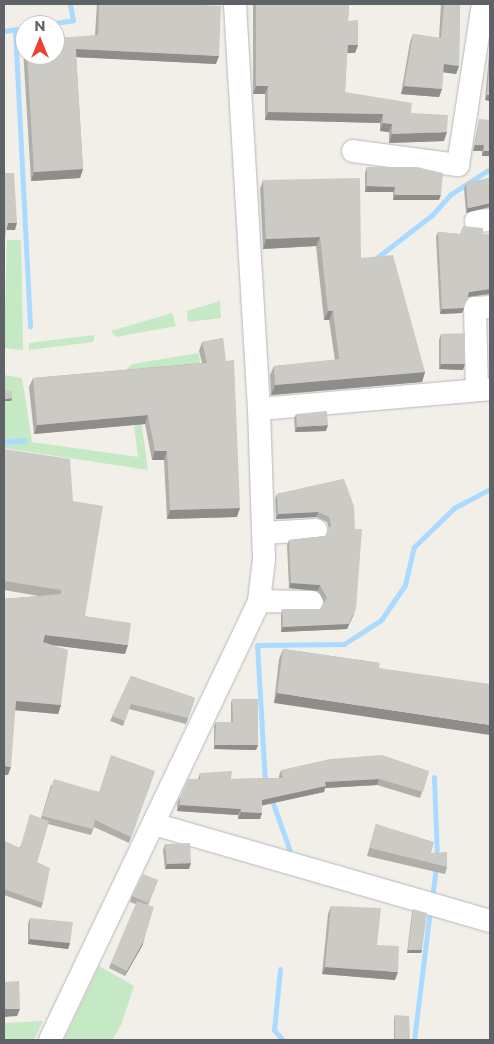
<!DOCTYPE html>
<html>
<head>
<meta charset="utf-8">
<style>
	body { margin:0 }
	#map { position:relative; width:494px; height:1044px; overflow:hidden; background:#f1efe8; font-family:Montserrat,sans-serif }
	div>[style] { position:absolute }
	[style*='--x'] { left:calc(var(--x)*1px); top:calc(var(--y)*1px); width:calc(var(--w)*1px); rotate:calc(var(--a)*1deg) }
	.green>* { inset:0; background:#c5e8c5 }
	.stream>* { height:5px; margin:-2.5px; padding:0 2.5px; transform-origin:2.5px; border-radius:2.5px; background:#aadaff }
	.roads { filter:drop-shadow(0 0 1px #b5b8bc) drop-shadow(0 0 1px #b5b8bc) }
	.minor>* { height:22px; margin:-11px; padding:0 11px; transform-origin:11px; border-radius:11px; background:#fff }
	.wall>* { inset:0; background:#afaea9 }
	.shaded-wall>* { inset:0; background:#8f8d8a }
	.building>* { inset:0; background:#cccac5 }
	span { translate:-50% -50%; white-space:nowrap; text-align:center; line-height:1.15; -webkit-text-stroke:4.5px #fff; paint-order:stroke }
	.frame { position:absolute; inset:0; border:5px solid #5f6368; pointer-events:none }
	.north { position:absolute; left:15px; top:15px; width:50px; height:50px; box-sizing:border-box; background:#fff; border:1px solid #bfc1c3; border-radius:50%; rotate:0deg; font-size:14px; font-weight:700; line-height:20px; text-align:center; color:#5f6368 }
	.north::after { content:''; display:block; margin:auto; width:18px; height:22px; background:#ea4335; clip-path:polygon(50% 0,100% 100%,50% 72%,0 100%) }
</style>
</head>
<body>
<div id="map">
	<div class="green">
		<i style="clip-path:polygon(7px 240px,21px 240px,23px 350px,4px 348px)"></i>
		<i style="clip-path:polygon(220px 301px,221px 318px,188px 322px,187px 311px)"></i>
		<i style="clip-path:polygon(172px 313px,176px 326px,116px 337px,111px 331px)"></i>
		<i style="clip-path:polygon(95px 335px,93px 342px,29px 350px,29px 343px)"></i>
		<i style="clip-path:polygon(199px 353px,200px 368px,135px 377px,148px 470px,4px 448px,4px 375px,22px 378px,32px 442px,138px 457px,127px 369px,132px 364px)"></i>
		<i style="clip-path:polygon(99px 966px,134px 986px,121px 1025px,112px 1040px,64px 1040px)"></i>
		<i style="clip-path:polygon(43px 1021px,34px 1040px,4px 1040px,4px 1023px)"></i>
	</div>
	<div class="stream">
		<i style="--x:43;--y:25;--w:30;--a:-9"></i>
		<i style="--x:73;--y:20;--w:16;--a:-101"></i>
		<i style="--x:15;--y:29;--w:298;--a:87.1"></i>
		<i style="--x:4;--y:31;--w:21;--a:-8"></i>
		<i style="--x:375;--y:259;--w:72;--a:-37.7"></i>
		<i style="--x:432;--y:215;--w:28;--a:-48"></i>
		<i style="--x:451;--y:194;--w:46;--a:-32.7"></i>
		<i style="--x:4;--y:442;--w:21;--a:-5"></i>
		<i style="--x:434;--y:777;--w:80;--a:87.9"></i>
		<i style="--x:265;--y:783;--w:138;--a:-93.3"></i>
		<i style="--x:257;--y:645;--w:87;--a:-0.7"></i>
		<i style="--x:344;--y:644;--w:44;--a:-33"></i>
		<i style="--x:381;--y:620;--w:42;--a:-55.6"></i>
		<i style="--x:405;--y:585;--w:39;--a:-77"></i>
		<i style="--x:414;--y:547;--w:56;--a:-44.3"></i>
		<i style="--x:454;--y:508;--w:41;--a:-27.8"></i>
		<i style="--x:271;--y:798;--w:56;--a:70.3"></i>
		<i style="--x:432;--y:899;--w:33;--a:-83"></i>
		<i style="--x:280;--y:969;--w:61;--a:95.6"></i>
		<i style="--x:274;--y:1030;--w:13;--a:48"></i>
		<i style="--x:414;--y:1040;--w:131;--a:-83"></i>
	</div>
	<div class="roads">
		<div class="minor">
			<i style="--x:353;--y:151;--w:106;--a:7.6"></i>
			<i style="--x:458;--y:165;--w:163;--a:-81.2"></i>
			<i style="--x:476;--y:221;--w:14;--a:-4"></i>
			<i style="--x:477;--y:390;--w:82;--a:-91.4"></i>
			<i style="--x:475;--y:308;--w:15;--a:-4"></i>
			<i style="--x:259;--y:409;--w:232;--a:-4.9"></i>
			<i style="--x:263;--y:533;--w:53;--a:-3.2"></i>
			<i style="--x:259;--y:601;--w:53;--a:1.1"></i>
			<i style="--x:154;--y:824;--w:350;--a:16.1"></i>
			<i style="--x:50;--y:1040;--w:486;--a:-64.5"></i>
			<i style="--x:259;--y:601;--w:42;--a:-83.2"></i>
			<i style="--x:264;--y:559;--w:150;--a:-91.9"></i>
			<i style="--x:259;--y:409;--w:406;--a:-93.4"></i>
		</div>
	</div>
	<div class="wall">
		<i style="clip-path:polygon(97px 4px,202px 4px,216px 64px,76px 57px,83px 169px,80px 178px,31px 181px,23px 48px,25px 43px,25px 55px,55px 55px,95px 35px)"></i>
		<i style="clip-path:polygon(253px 4px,349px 4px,348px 21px,358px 45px,355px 53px,347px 53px,345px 92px,411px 113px,444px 141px,389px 143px,389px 132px,380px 131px,380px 123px,265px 120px,265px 94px,253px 94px)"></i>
		<i style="clip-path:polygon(441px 4px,460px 4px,459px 66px,456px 74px,443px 72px,442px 89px,439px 97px,401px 94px,410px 42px,413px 34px,439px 38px)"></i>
		<i style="clip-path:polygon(490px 43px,490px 101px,485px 100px)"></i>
		<i style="clip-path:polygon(479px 119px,490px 156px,482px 156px,482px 151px,473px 151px,478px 125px)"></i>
		<i style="clip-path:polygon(367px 167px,439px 200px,393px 200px,393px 192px,365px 192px,365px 173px)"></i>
		<i style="clip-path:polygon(490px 178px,466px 213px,464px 189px,466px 183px)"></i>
		<i style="clip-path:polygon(263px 180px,361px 258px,425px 372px,422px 382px,271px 395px,270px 375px,274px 366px,335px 360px,329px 320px,324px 320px,316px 246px,263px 249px,260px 189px)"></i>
		<i style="clip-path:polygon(438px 232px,460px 234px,490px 234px,490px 294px,489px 294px,468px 297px,462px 313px,440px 314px,436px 237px)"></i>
		<i style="clip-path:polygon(490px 333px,490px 371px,489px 337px)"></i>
		<i style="clip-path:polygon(441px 334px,463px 370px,439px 369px,439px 340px)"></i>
		<i style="clip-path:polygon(223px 338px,237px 517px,167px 519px,164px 460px,152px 460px,145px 424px,34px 434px,29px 387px,33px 378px,202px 363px,199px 351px,202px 342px)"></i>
		<i style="clip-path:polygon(296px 414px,326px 431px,295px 432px,294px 419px)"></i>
		<i style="clip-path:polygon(4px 449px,73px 501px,85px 616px,125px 654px,53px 645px,61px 705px,58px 714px,15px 710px,8px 775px,4px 775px,4px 599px,39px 596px,4px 590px)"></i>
		<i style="clip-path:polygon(344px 479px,354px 614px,347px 629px,281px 632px,281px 615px,282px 609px,320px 609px,324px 602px,318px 591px,289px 588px,287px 545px,289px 540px,325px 536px,329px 529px,327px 522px,316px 517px,276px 519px,275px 499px,277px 494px)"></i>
		<i style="clip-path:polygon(283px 649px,380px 663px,274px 703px,279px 659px)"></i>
		<i style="clip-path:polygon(131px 676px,195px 698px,186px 724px,129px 709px,123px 726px,110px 721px)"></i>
		<i style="clip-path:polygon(232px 699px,258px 745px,256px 750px,214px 749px,214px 726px,216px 722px,231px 722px,231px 703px)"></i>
		<i style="clip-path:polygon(281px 770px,429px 771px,420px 798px,377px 785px,325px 788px,324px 792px,262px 805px,262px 813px,260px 819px,238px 819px,238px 815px,177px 811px,177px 803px,180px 797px,198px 779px,200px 773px,231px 779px,279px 778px,279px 776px)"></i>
		<i style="clip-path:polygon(155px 771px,129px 843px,94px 827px,91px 835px,48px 824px,37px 862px,43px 903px,41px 908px,4px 895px,4px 841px,19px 848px,41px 818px,51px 785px,99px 792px)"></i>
		<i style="clip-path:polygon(376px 824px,431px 853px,447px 867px,445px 874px,367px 856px)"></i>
		<i style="clip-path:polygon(165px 844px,189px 869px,165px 869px,163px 850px)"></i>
		<i style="clip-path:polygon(158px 880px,148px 905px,144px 940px,142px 946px,125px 976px,109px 968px,136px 904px,130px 902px,132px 896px)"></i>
		<i style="clip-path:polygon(331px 906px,377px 945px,395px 980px,322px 974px,328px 914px)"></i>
		<i style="clip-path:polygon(413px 909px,422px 950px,421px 953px,407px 953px,412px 912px)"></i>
		<i style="clip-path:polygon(30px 918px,70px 943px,68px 949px,28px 944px,28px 924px)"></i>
		<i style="clip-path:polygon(395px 1015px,410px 1040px,394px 1040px,394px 1018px)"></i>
	</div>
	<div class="shaded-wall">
		<i style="clip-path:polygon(348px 45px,358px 45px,355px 53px,345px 53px)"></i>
		<i style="clip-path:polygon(76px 49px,219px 56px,216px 64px,73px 57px)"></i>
		<i style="clip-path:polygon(444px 64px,459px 66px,456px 74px,441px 72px)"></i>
		<i style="clip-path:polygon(256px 86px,268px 86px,265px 94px,253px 94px)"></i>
		<i style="clip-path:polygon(404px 86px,442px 89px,439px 97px,401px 94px)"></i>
		<i style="clip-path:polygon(487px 95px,490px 95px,490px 101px,485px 100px)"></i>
		<i style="clip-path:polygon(268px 112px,383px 114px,380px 123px,265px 120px)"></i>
		<i style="clip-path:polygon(383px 123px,392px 124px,389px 132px,380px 131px)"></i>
		<i style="clip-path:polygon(447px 132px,444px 141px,389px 143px,392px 134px)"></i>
		<i style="clip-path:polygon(475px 145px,484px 145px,482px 151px,473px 151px)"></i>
		<i style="clip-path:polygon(484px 151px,490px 151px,490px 156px,482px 156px)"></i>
		<i style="clip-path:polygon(83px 169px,80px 178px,31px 181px,34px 172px)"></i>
		<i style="clip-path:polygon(367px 186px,395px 187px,393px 192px,365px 192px)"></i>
		<i style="clip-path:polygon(395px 195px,441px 195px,439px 200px,393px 200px)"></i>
		<i style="clip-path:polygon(490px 203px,490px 207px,466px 213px,468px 208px)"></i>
		<i style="clip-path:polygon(8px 223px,17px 223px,15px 230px,5px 230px)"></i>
		<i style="clip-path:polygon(320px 237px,316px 246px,263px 249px,266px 239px)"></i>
		<i style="clip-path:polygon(490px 289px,489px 294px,467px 297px,469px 292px)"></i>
		<i style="clip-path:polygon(464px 308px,462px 313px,440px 314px,442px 309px)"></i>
		<i style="clip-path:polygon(328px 311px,333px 311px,329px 320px,324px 320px)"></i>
		<i style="clip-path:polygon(441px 364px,465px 364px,463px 370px,439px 369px)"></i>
		<i style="clip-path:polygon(425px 372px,422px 382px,271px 395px,275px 385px)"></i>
		<i style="clip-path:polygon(12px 398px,11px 401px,4px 401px,4px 399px)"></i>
		<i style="clip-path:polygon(148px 415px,145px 424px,34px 434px,37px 425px)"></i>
		<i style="clip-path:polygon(328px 425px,326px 431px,295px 432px,297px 427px)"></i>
		<i style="clip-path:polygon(155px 451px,167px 451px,164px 460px,152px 460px)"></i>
		<i style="clip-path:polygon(240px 508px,237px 517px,167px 519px,170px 510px)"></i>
		<i style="clip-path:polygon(318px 512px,316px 517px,276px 519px,278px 514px)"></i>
		<i style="clip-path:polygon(291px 583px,320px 585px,318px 591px,289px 588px)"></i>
		<i style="clip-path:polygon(354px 614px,347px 629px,281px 632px,283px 627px)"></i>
		<i style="clip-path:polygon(45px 635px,128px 645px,125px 654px,42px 644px)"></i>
		<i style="clip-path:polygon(277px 693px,490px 725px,490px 735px,274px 703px)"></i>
		<i style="clip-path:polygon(16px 701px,61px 705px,58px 714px,13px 710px)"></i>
		<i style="clip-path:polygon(215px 745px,258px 745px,256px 750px,214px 749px)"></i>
		<i style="clip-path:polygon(4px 766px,11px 767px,8px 775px,4px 775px)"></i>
		<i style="clip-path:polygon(379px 779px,377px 785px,325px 788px,324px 792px,260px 806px,262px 800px,325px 782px)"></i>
		<i style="clip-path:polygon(180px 805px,241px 809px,238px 815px,177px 811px)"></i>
		<i style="clip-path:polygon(241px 812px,262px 813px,260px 819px,238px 819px)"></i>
		<i style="clip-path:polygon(191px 863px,189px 869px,165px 869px,167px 864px)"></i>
		<i style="clip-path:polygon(30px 939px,70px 943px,68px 949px,28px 944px)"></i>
		<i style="clip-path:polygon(144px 940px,142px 946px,125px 976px,127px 971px)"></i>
		<i style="clip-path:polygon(408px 950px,422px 950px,421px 953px,407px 953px)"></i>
		<i style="clip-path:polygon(325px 967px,398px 972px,395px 980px,322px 974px)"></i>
		<i style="clip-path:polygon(4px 1009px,20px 1009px,17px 1016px,4px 1017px)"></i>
	</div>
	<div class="building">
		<i style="clip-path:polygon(99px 4px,202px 4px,202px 5px,221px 6px,219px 56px,76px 49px,83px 169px,34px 172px,27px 55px,55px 55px,55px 38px,98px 35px)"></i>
		<i style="clip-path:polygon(256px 4px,349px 4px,348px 21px,358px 20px,358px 45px,348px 45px,345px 92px,412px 103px,411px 113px,448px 115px,447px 132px,392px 134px,392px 124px,383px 123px,383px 114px,268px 112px,268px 86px,256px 86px)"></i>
		<i style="clip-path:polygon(444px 4px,460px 4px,459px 66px,444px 64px,442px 89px,404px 86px,413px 34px,441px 38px)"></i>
		<i style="clip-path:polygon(490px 59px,490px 95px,487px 95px)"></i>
		<i style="clip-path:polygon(479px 119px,490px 120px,490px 151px,484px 151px,484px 145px,475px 145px)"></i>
		<i style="clip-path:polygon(367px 167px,417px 167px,443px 173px,441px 195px,395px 195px,395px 187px,367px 186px)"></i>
		<i style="clip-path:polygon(4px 173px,14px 173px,17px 223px,8px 223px,4px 242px)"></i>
		<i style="clip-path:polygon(360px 178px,361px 258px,393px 255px,425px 372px,275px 385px,274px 366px,339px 359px,333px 311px,328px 311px,320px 237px,266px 239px,263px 180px)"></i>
		<i style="clip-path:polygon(490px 178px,490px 203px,468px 208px,466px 183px)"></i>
		<i style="clip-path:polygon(463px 226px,483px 228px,483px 234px,490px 234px,490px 289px,469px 292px,464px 308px,442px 309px,438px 232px,460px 234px)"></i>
		<i style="clip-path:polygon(465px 333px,465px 364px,441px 364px,441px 334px)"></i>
		<i style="clip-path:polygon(223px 338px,226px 361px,234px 360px,240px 508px,170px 510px,167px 451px,155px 451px,148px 415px,37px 425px,33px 378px,207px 363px,202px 342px)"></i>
		<i style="clip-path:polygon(4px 390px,12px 391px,12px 398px,4px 399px)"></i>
		<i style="clip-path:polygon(327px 411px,328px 425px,297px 427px,296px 414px)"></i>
		<i style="clip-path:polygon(4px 449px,70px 459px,73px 501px,103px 506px,85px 616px,131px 623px,128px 645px,45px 635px,43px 642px,68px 650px,61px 705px,16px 701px,11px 767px,4px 766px,4px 599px,61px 594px,61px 590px,4px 581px)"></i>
		<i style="clip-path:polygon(344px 479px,354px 506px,355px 529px,362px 529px,356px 609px,349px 624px,283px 627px,282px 609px,320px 609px,327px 598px,320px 585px,291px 583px,289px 540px,325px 536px,331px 525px,329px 517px,318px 512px,278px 514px,277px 494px)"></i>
		<i style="clip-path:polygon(283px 649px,380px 663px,379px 668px,490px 684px,490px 725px,277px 693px)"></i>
		<i style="clip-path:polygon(131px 676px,195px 698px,188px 718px,131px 704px,125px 721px,112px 716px)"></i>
		<i style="clip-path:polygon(232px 699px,258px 699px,258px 745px,215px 745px,216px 722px,233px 722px)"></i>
		<i style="clip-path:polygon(111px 755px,155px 771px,131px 837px,95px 820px,93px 829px,42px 816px,54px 779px,99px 792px)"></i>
		<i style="clip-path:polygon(382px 755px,429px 771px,423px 792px,379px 779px,325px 782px,326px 786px,262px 800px,262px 813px,241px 812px,241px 809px,180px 805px,180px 797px,188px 779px,200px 779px,200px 773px,232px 771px,231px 779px,283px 778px,281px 770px,330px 759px)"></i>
		<i style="clip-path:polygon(30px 814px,49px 821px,37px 862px,50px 868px,43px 903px,4px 889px,4px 841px,20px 848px)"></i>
		<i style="clip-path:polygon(376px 824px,434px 842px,431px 853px,447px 852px,447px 867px,370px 848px)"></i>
		<i style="clip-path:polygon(190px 843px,191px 863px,167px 864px,165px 844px)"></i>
		<i style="clip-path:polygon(143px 874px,158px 880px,148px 903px,132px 896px)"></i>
		<i style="clip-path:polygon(137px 901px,154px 907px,144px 940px,127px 971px,111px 963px)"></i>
		<i style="clip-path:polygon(331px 906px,381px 908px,377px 945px,399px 946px,398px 972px,325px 967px)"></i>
		<i style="clip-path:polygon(413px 909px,427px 913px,422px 950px,408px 950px)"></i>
		<i style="clip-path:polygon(30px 918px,73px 922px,70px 943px,30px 939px)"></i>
		<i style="clip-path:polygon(19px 981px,20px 1009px,4px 1009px,4px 982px)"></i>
		<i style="clip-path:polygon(395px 1015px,409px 1016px,410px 1040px,395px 1040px)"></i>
	</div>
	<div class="frame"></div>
	<div class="north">N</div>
</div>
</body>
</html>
